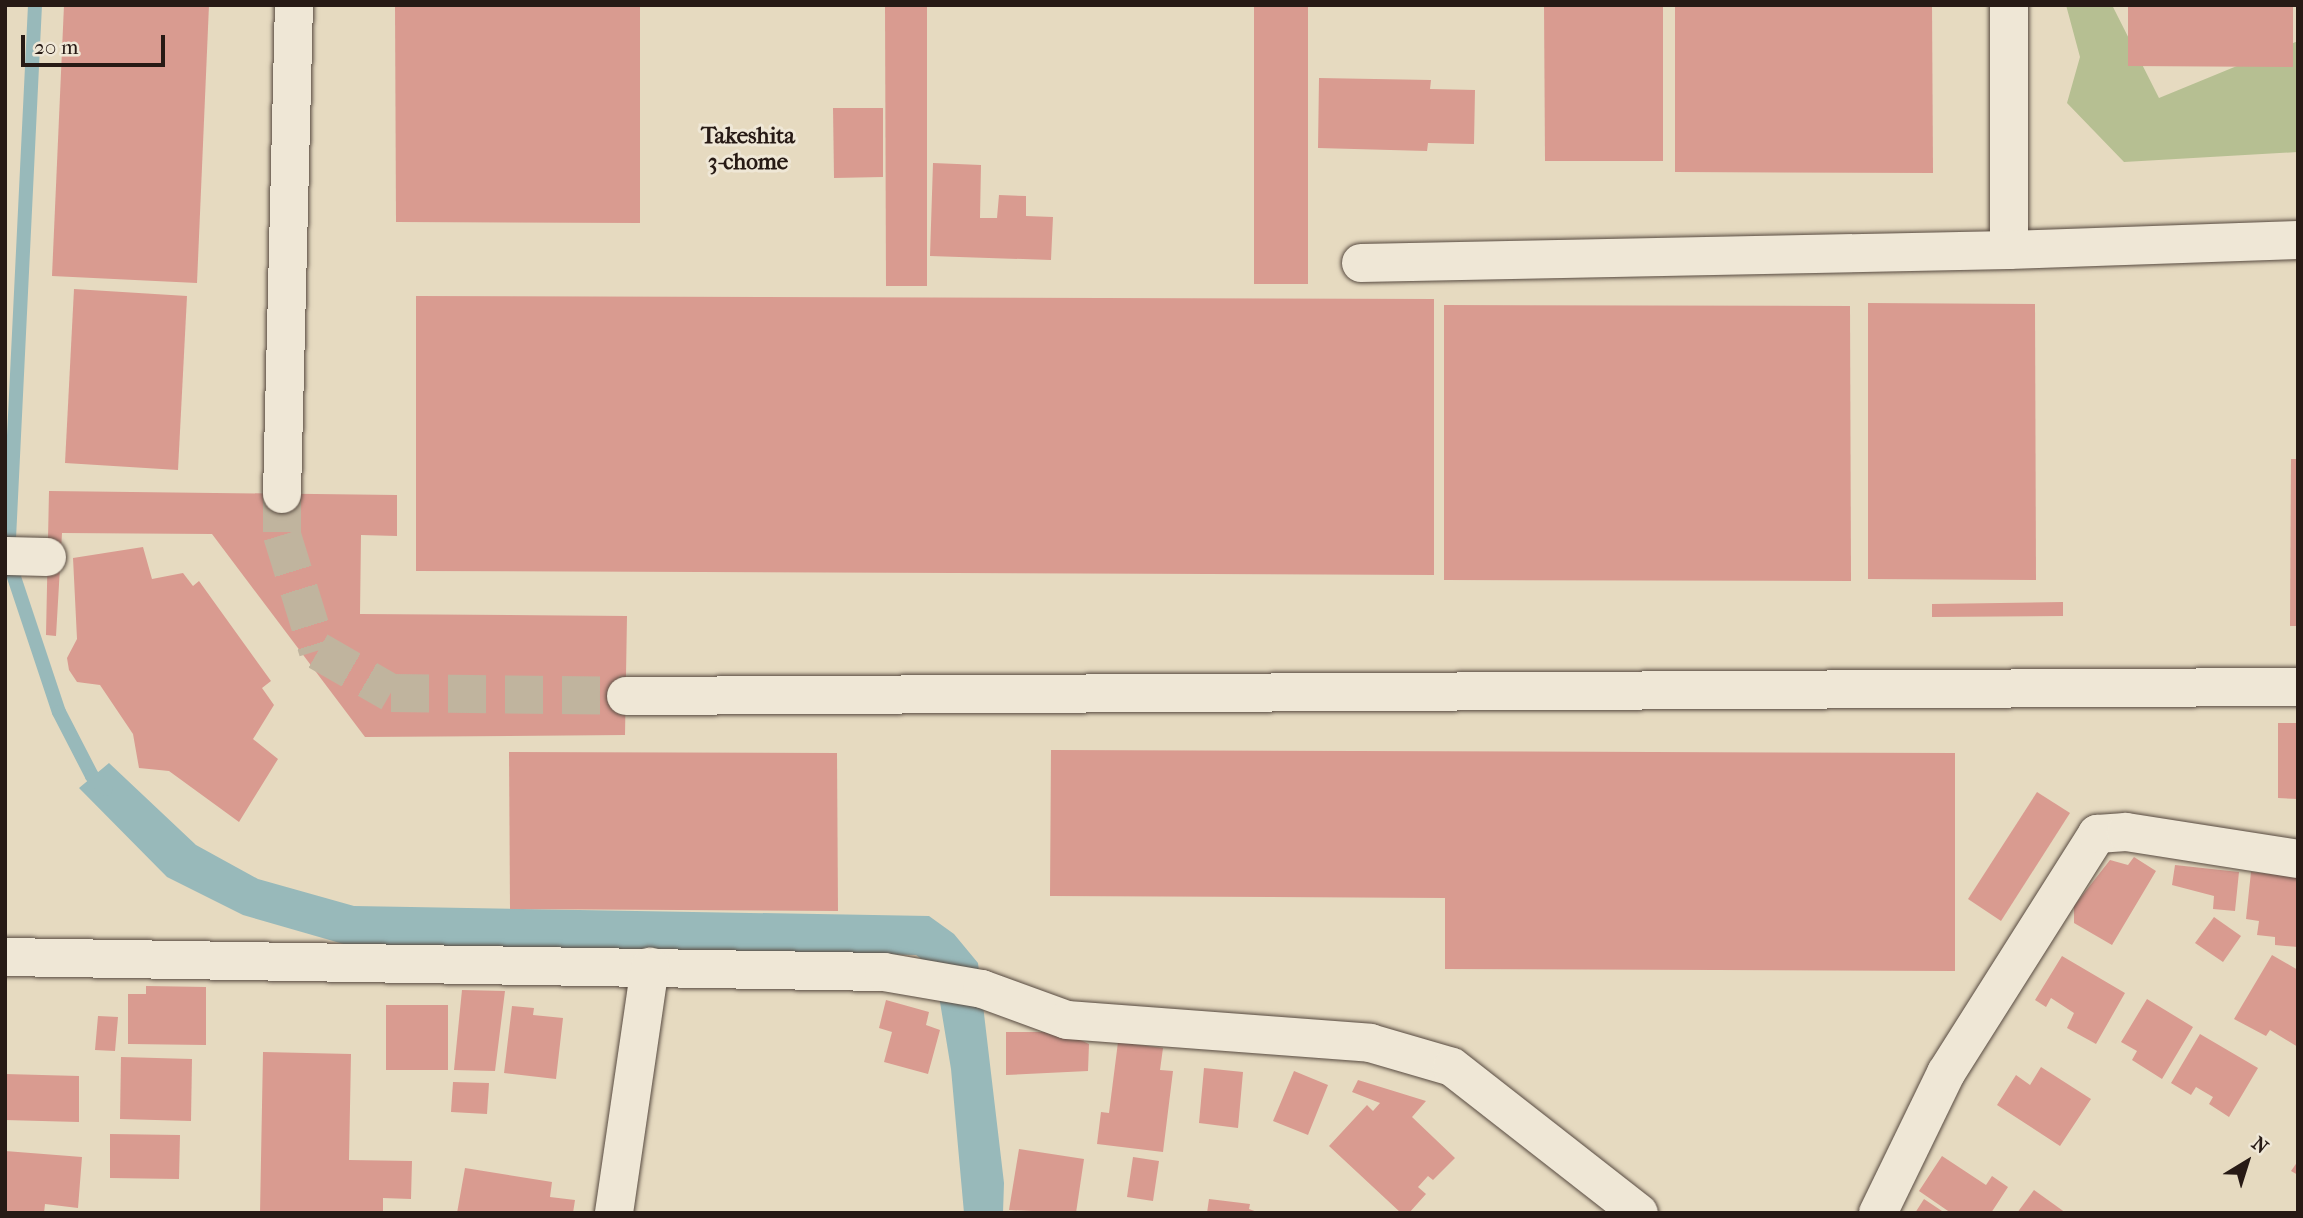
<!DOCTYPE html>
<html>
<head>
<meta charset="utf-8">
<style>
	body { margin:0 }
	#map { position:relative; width:2303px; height:1218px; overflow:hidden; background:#e6dac0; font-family:"IM FELL French Canon",serif }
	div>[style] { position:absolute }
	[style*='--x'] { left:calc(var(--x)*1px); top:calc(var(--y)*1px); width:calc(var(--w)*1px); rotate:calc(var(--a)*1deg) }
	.green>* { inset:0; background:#b6bf92 }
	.water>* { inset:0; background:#98b9ba }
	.stream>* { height:14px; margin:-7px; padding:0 7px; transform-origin:7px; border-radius:7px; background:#98b9ba }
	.building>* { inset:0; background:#d99b90 }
	.minor-tunnel>* { height:38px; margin-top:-19px; transform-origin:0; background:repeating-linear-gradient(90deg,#c0b49e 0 38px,transparent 0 57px) }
	.roads { filter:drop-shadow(0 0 2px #574a40) drop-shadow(0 0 2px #574a40) }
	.minor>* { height:38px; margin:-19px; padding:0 19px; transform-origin:19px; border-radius:19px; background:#efe7d6 }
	span { translate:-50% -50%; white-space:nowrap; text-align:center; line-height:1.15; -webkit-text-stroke:6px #efe7d6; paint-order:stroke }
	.neighbourhood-label { font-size:23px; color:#271a15; font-weight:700 }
	.frame { position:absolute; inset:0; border:7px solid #271a15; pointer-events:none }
	.north { position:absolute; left:2212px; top:1127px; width:70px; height:70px; -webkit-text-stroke:5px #efe7d6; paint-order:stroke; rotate:38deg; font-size:19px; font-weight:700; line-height:28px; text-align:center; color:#271a15 }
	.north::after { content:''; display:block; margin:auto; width:24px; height:32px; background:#271a15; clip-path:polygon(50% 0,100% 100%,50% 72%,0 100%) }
	.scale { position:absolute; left:21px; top:35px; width:144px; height:32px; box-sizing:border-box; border:4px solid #271a15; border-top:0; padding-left:9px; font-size:21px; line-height:24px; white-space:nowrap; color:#271a15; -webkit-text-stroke:5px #efe7d6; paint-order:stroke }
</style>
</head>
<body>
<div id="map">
	<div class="green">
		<i style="clip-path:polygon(2066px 5px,2112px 5px,2159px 98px,2298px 41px,2298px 152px,2124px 162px,2067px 103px,2080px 57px)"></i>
	</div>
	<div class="water">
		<i style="clip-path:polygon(109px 763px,196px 845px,258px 879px,354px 906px,929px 916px,954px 934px,978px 963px,1004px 1183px,1003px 1213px,964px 1213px,951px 1069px,939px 996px,927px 963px,916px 955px,347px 945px,243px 915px,167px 877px,79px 788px)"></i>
	</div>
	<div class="stream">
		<i style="--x:35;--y:5;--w:555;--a:92.79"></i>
		<i style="--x:8;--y:559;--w:161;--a:71.6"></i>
		<i style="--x:59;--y:712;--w:72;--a:62.7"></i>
		<i style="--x:92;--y:776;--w:19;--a:43"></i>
	</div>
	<div class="building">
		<i style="clip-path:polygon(64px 5px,209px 5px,197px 283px,52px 276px)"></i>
		<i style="clip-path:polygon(395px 5px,640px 5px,640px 223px,396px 222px)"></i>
		<i style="clip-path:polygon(885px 5px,927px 5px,927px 286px,886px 286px)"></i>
		<i style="clip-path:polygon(1254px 5px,1308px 5px,1308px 284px,1254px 284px)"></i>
		<i style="clip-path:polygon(1544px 5px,1663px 5px,1663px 161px,1545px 161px)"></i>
		<i style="clip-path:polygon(1675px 5px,1932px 5px,1933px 173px,1675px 172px)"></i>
		<i style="clip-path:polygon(2128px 5px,2293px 5px,2293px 67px,2128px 66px)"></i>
		<i style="clip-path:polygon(1319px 78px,1431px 80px,1430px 89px,1475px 90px,1474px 144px,1428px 143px,1427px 151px,1318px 148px)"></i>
		<i style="clip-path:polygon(833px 108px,883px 108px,883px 177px,834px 178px)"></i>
		<i style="clip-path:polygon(933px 163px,981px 165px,980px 218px,997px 218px,999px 195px,1026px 196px,1026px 216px,1053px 217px,1051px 260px,930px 256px)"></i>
		<i style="clip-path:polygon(74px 289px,187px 296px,178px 470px,65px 463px)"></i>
		<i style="clip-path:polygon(416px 296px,1434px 299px,1434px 575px,416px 571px)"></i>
		<i style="clip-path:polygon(1868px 303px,2035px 304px,2036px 580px,1868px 579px)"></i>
		<i style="clip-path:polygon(1444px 305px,1850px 306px,1851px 581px,1444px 580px)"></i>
		<i style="clip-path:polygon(2291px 459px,2298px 459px,2298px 626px,2290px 626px)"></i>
		<i style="clip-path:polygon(49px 491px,397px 495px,397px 536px,361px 535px,360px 614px,627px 616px,625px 735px,365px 737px,212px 534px,62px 533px,56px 636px,46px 635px)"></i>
		<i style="clip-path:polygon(143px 547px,152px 579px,183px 573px,193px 586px,199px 581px,271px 681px,262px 688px,274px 705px,253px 739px,278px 759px,239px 822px,169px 771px,139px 768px,133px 734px,100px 685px,77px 682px,69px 670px,67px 658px,77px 639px,73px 558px)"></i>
		<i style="clip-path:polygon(2063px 602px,2063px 616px,1932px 617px,1932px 604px)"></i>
		<i style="clip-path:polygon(2278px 723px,2298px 723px,2298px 799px,2278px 798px)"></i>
		<i style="clip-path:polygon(1051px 750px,1955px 753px,1955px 971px,1445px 969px,1445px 898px,1050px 896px)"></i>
		<i style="clip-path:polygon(509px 752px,837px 753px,838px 911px,510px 909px)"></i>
		<i style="clip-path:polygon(2037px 792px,2070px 813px,2001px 921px,1968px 899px)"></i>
		<i style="clip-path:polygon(2134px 857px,2156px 871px,2112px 945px,2074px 923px,2074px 906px,2110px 860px,2128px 865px)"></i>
		<i style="clip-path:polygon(2175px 865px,2239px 872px,2235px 911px,2213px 909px,2214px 896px,2172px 885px)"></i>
		<i style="clip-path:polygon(2251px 872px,2298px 877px,2298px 947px,2275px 945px,2275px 937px,2257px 935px,2259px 921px,2246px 919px)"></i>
		<i style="clip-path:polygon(2214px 917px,2241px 936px,2223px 962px,2195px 943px)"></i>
		<i style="clip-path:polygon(2272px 955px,2298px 970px,2298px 1047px,2270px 1030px,2266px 1036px,2234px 1019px)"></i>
		<i style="clip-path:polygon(2062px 956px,2125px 993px,2096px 1044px,2067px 1028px,2074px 1013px,2051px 998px,2046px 1007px,2035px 1000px)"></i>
		<i style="clip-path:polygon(146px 986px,206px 987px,206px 1045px,128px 1044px,128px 994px,146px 994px)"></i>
		<i style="clip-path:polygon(462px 990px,505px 991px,495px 1071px,454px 1070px)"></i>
		<i style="clip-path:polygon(2147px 999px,2193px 1027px,2162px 1079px,2132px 1060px,2137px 1051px,2121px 1042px)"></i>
		<i style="clip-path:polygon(886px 1000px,929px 1012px,926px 1025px,940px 1030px,928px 1074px,884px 1062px,892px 1032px,879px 1028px)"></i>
		<i style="clip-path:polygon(386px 1005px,448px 1005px,448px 1070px,386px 1070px)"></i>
		<i style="clip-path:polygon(512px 1006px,534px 1008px,533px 1015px,563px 1018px,556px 1079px,504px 1073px)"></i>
		<i style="clip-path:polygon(98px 1016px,118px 1017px,115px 1051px,95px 1050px)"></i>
		<i style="clip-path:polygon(1006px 1032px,1063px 1032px,1089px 1044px,1088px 1071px,1006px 1075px)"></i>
		<i style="clip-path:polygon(2200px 1034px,2258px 1068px,2229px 1117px,2209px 1104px,2213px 1097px,2196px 1087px,2191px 1095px,2171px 1083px)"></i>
		<i style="clip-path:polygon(1118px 1042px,1163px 1048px,1160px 1070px,1173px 1071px,1163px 1152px,1097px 1144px,1101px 1112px,1109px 1113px)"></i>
		<i style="clip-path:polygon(263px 1052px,351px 1054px,349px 1160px,412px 1161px,411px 1199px,383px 1198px,383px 1213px,260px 1213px)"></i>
		<i style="clip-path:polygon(121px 1057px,192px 1059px,191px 1121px,120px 1119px)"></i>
		<i style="clip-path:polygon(2041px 1067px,2091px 1099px,2060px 1146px,1997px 1105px,2016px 1075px,2030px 1085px)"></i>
		<i style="clip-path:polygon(1204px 1068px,1243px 1072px,1238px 1128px,1199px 1123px)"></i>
		<i style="clip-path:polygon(1294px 1071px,1328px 1085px,1308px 1135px,1273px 1121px)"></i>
		<i style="clip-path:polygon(5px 1074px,79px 1076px,79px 1122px,5px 1120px)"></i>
		<i style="clip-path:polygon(1358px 1080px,1426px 1101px,1412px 1117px,1455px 1158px,1433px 1180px,1428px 1176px,1418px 1187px,1426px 1194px,1409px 1213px,1401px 1213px,1329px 1146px,1367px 1105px,1373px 1111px,1380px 1103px,1352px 1092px)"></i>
		<i style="clip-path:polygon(453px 1082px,489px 1083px,487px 1114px,451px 1112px)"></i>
		<i style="clip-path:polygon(110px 1134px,180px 1135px,179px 1179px,110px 1178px)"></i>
		<i style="clip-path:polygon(1019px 1149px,1084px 1159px,1076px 1213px,1009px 1210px)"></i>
		<i style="clip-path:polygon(5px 1151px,82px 1157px,78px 1208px,45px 1204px,44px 1213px,5px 1213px)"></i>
		<i style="clip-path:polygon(1942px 1156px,1986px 1185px,1992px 1176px,2008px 1187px,1991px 1213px,1951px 1213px,1919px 1191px)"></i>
		<i style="clip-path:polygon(1133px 1157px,1159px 1161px,1153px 1201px,1127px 1197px)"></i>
		<i style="clip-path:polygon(2298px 1161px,2298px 1175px,2291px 1171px)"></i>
		<i style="clip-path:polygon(465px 1168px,552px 1182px,550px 1197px,575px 1200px,573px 1213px,457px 1213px)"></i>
		<i style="clip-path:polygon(2034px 1190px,2066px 1213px,2017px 1213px)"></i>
		<i style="clip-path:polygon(1209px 1199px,1250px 1204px,1249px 1209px,1260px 1213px,1207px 1213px)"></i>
		<i style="clip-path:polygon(1924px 1199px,1945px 1213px,1915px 1213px)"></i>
	</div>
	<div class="minor-tunnel">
		<i style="--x:282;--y:494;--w:41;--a:90"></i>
		<i style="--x:282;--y:535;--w:121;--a:72.8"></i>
		<i style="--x:318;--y:651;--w:84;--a:29.9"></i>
		<i style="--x:391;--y:693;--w:235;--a:0.7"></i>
	</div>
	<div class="roads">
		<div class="minor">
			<i style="--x:2009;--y:5;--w:245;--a:90"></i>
			<i style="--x:2009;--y:250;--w:289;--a:-2"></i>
			<i style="--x:1361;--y:263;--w:648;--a:-1.15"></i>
			<i style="--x:282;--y:494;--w:489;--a:-88.6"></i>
			<i style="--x:5;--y:556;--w:42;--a:1.4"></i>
			<i style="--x:626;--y:696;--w:1672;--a:-0.31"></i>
			<i style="--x:5;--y:957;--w:879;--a:0.98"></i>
			<i style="--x:884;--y:972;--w:99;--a:9.8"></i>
			<i style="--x:982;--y:989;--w:90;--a:20"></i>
			<i style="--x:1067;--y:1020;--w:304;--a:4.3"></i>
			<i style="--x:1370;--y:1043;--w:85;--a:16.3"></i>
			<i style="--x:1452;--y:1067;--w:237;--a:38"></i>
			<i style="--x:614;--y:1213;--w:249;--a:-81.7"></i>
			<i style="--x:1878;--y:1213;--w:156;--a:-64.1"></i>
			<i style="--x:1946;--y:1073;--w:283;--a:-57.7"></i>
			<i style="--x:2097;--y:834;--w:29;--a:-4"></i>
			<i style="--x:2126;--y:832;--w:174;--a:8.9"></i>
		</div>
	</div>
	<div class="neighbourhood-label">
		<span style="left:748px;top:149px">Takeshita<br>3-chome</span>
	</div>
	<div class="frame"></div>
	<div class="north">N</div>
	<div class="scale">20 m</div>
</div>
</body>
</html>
